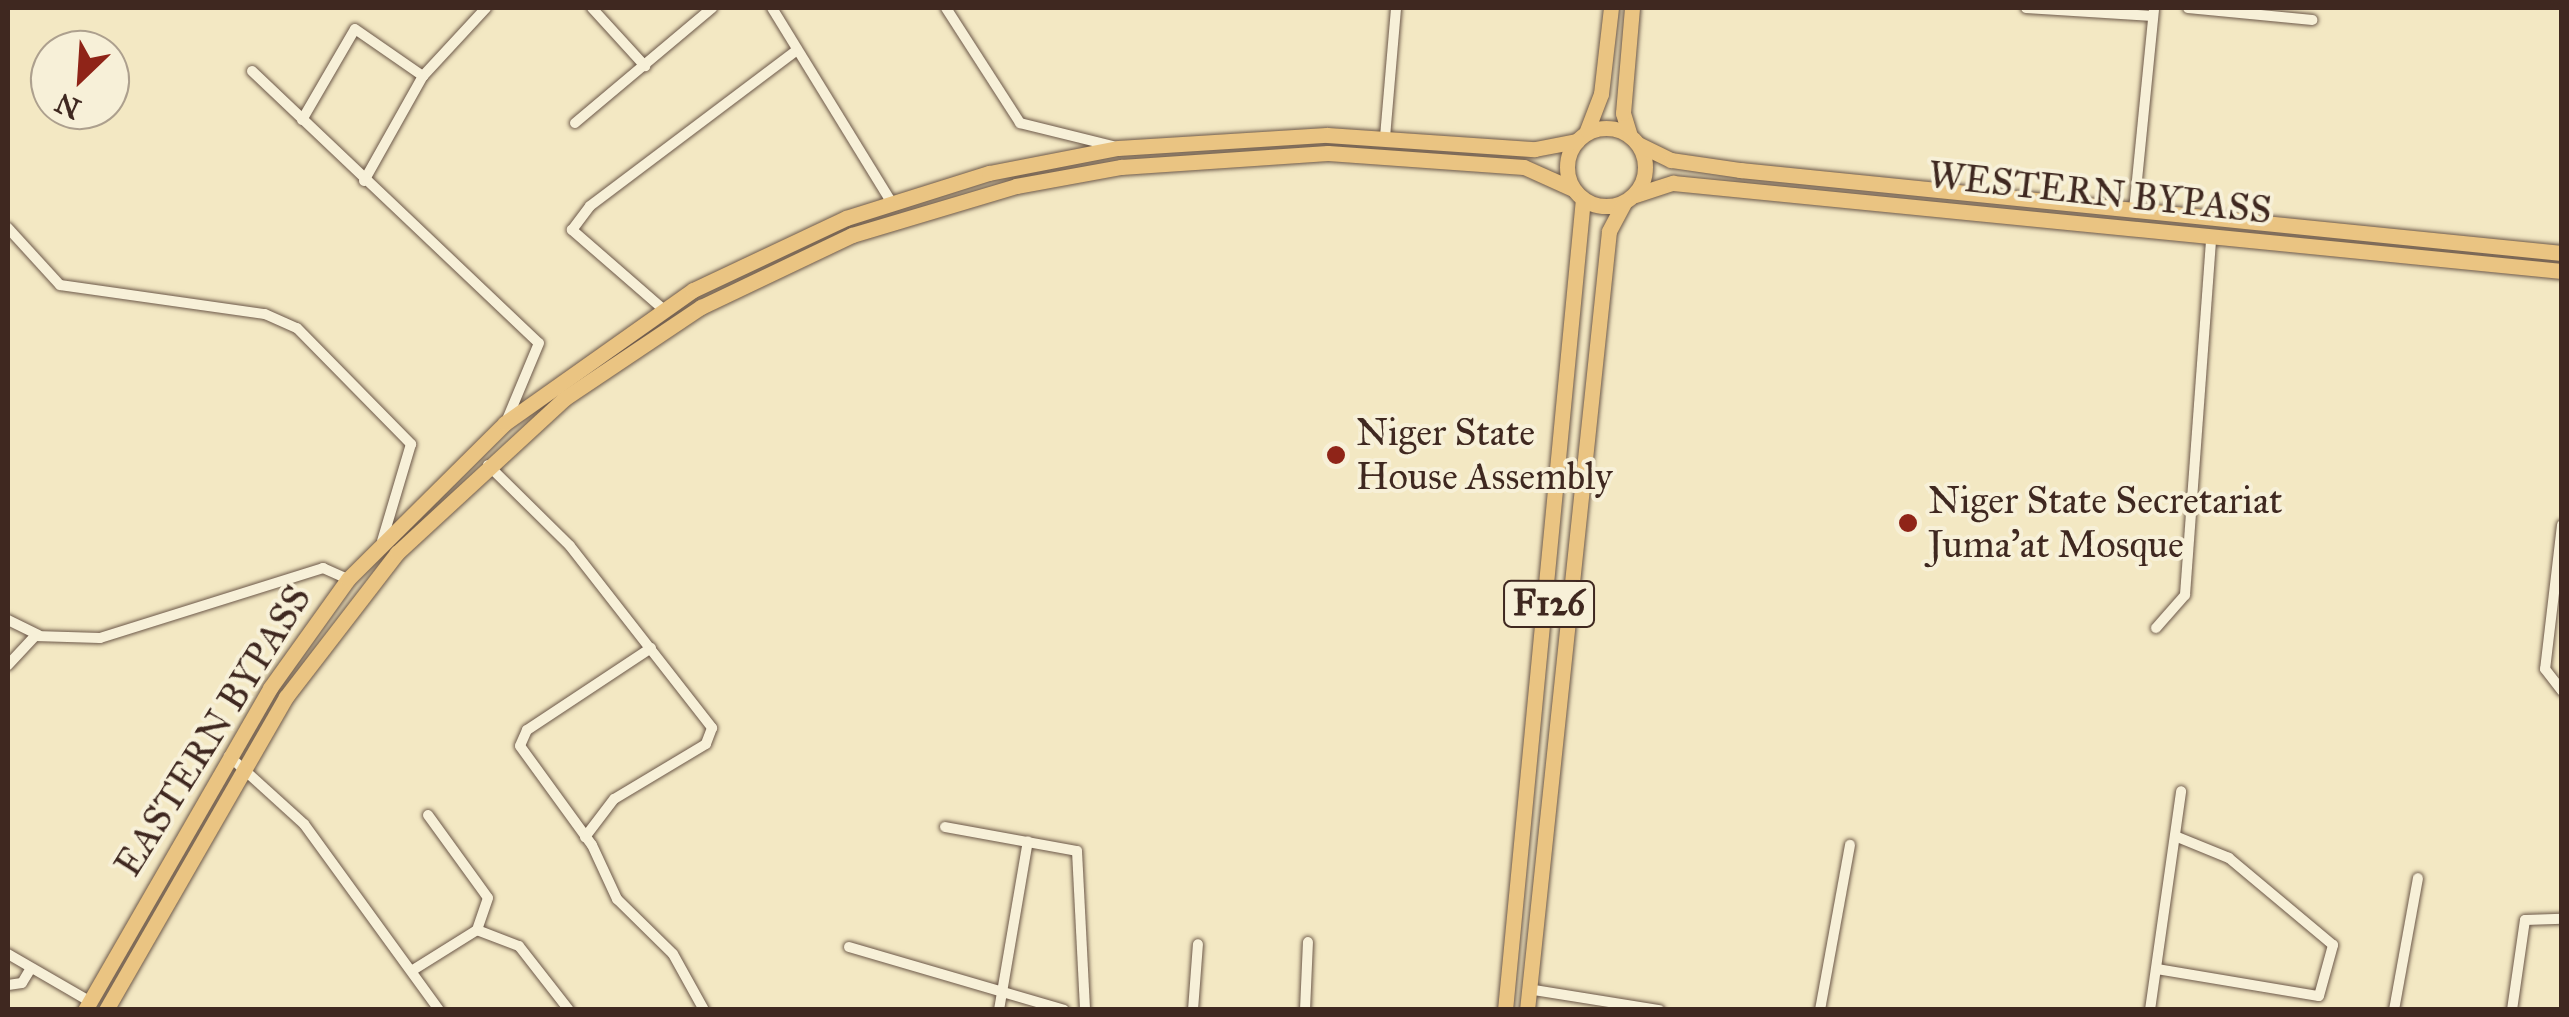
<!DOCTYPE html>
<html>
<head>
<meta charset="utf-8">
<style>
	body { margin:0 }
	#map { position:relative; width:2569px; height:1017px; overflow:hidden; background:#f3e8c3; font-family:"IM FELL Great Primer",serif }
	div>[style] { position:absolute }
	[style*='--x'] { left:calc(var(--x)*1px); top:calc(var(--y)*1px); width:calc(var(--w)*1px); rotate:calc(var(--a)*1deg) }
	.roads { filter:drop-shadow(0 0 2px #6c5849) drop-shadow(0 0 2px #6c5849) }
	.street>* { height:10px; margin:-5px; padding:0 5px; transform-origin:5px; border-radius:5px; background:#f7f0d8 }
	.primary>* { height:15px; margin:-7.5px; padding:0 7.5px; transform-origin:7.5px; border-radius:7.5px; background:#eac482 }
	.primary>.ring { margin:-7.5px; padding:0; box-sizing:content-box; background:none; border:15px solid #eac482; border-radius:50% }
	.dots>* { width:28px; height:28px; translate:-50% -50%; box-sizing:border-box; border:5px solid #f7f0d8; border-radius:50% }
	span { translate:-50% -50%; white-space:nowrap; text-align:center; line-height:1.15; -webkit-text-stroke:8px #f7f0d8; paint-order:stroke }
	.shield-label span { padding:2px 8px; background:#f7f0d8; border:2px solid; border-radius:8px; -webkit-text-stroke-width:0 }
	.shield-label { font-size:35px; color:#3f2820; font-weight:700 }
	.street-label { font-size:38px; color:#3f2820 }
	.poi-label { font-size:38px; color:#3f2820 }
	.left { translate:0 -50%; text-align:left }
	.frame { position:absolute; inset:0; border:10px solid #3f2820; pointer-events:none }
	.north { position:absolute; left:30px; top:30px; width:100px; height:100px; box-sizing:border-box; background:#f7f0d8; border:2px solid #ada08e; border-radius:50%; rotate:205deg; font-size:28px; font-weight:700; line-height:40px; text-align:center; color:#3f2820 }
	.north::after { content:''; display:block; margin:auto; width:35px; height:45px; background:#8f2418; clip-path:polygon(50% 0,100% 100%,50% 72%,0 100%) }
</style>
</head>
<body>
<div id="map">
	<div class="roads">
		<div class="street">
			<i style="--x:592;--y:8;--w:79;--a:47.6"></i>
			<i style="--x:772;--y:8;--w:229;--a:58.4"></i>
			<i style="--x:946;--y:8;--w:137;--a:57.2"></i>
			<i style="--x:1020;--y:123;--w:96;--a:13.9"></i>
			<i style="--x:2026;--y:8;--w:127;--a:3.6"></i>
			<i style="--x:2188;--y:8;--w:125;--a:5.5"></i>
			<i style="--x:252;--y:71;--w:395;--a:43.5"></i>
			<i style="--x:539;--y:343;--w:86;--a:112.7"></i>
			<i style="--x:302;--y:120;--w:105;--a:-59.8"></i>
			<i style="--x:355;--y:29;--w:83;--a:34.7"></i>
			<i style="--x:575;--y:123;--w:179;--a:-40"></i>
			<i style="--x:1385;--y:137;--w:129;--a:-85.1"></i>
			<i style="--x:364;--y:181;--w:120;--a:-60.7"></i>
			<i style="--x:423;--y:76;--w:93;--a:-47.2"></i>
			<i style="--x:2134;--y:210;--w:203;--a:-84.3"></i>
			<i style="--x:8;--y:228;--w:77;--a:47.6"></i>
			<i style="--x:60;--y:285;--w:207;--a:8.1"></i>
			<i style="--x:265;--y:314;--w:35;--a:24"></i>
			<i style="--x:297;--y:328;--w:163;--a:45.5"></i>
			<i style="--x:411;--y:444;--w:101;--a:106.6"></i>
			<i style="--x:663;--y:309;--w:121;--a:-139"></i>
			<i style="--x:572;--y:230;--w:30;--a:-53"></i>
			<i style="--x:590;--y:206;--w:258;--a:-37"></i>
			<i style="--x:488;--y:465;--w:115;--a:44.6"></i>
			<i style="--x:570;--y:546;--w:231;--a:52"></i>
			<i style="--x:712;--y:728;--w:17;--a:111"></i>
			<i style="--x:706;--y:744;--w:107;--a:149.1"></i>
			<i style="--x:614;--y:799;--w:48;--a:127.3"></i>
			<i style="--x:2562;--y:525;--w:145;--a:96.7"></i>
			<i style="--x:2545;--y:669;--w:28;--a:52"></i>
			<i style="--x:8;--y:620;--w:34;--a:26"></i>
			<i style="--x:2156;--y:628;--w:44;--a:-48.7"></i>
			<i style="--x:2185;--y:595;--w:359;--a:-85.8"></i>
			<i style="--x:651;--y:648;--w:149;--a:146.5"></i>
			<i style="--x:527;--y:730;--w:17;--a:114"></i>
			<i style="--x:520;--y:746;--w:122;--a:54"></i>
			<i style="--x:592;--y:845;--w:60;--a:65.2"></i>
			<i style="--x:617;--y:899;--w:78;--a:44.5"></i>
			<i style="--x:673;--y:954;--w:64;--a:61"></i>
			<i style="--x:8;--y:665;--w:40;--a:-47"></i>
			<i style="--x:35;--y:636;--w:65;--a:1.8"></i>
			<i style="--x:100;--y:638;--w:234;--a:-17.4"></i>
			<i style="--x:323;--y:568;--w:27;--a:24"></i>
			<i style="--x:229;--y:756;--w:101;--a:42.2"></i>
			<i style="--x:304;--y:824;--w:230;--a:54"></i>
			<i style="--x:428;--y:815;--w:102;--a:54.1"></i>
			<i style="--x:488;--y:898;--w:34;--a:109"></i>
			<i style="--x:477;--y:930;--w:45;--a:20.9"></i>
			<i style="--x:519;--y:946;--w:81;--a:52"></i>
			<i style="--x:945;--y:827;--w:134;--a:10.3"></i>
			<i style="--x:1077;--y:851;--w:159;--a:87.1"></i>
			<i style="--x:849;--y:947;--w:224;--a:16.3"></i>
			<i style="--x:8;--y:954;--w:94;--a:30.1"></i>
			<i style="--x:2157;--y:969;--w:164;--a:9.5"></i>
			<i style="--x:2319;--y:996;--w:53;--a:-74.6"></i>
			<i style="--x:2333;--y:945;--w:136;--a:-140.1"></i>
			<i style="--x:2229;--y:858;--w:58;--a:-157.8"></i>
			<i style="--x:413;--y:970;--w:75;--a:-32"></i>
			<i style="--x:8;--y:985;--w:14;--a:-8"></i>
			<i style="--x:22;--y:983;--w:17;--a:-59"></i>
			<i style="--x:1528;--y:989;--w:133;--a:9.1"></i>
			<i style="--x:999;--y:1010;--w:171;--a:-80.3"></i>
			<i style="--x:1193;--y:1010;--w:66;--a:-85.7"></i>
			<i style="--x:1305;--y:1010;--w:68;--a:-87.5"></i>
			<i style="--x:1820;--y:1010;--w:168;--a:-79.7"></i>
			<i style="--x:2150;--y:1010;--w:221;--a:-81.9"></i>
			<i style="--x:2394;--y:1010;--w:134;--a:-79.7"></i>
			<i style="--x:2512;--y:1010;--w:91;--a:-81.8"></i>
			<i style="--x:2525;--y:920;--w:37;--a:-2"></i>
		</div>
		<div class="primary">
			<i class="ring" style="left:1567px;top:128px;width:63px;height:63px"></i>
			<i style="--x:1586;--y:133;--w:42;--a:-69"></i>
			<i style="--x:1601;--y:94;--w:87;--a:-83.4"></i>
			<i style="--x:1630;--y:136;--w:24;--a:-107"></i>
			<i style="--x:1623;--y:113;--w:105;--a:-85.1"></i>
			<i style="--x:1638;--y:144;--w:37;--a:26"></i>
			<i style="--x:1671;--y:160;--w:70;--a:8.2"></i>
			<i style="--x:1740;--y:170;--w:826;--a:5.77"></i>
			<i style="--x:1635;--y:195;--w:40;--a:-18"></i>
			<i style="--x:1673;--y:183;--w:893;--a:5.65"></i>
			<i style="--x:85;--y:1010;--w:371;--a:-60.1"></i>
			<i style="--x:270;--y:688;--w:134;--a:-54.4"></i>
			<i style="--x:348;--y:579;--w:221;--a:-44.8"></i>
			<i style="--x:505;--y:423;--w:230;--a:-35.3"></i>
			<i style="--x:693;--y:290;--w:169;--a:-25.2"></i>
			<i style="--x:846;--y:218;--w:150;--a:-17.5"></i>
			<i style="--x:989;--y:173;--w:131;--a:-11"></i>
			<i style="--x:1118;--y:148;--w:209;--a:-3.6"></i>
			<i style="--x:1327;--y:135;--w:208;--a:3.9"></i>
			<i style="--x:1535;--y:149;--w:43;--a:-10.8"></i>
			<i style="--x:106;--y:1010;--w:361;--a:-60.1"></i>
			<i style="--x:286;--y:697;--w:182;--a:-52.4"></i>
			<i style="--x:397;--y:553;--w:229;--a:-42.7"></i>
			<i style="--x:565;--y:398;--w:164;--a:-33.8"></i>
			<i style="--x:701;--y:307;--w:167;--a:-25.5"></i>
			<i style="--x:852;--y:235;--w:171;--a:-16.6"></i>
			<i style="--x:1016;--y:186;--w:107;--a:-10.3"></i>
			<i style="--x:1121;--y:167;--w:207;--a:-3.9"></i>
			<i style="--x:1328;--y:153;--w:196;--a:4.1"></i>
			<i style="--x:1524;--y:167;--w:54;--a:24.2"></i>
			<i style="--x:1505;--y:1010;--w:815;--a:-84.51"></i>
			<i style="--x:1527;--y:1010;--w:783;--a:-83.99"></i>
			<i style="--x:1609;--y:231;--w:32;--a:-62"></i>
		</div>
	</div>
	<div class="dots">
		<i style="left:1336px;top:455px;background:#8f2418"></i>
		<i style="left:1908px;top:523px;background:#8f2418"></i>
	</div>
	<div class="shield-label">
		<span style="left:1549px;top:604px">F126</span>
	</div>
	<div class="street-label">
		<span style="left:2100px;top:193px;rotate:6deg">WESTERN BYPASS</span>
		<span style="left:213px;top:731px;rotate:-58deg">EASTERN BYPASS</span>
	</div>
	<div class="poi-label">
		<span class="left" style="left:1356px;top:455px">Niger State<br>House Assembly</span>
		<span class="left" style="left:1928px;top:523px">Niger State Secretariat<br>Juma'at Mosque</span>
	</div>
	<div class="frame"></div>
	<div class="north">N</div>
</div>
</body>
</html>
